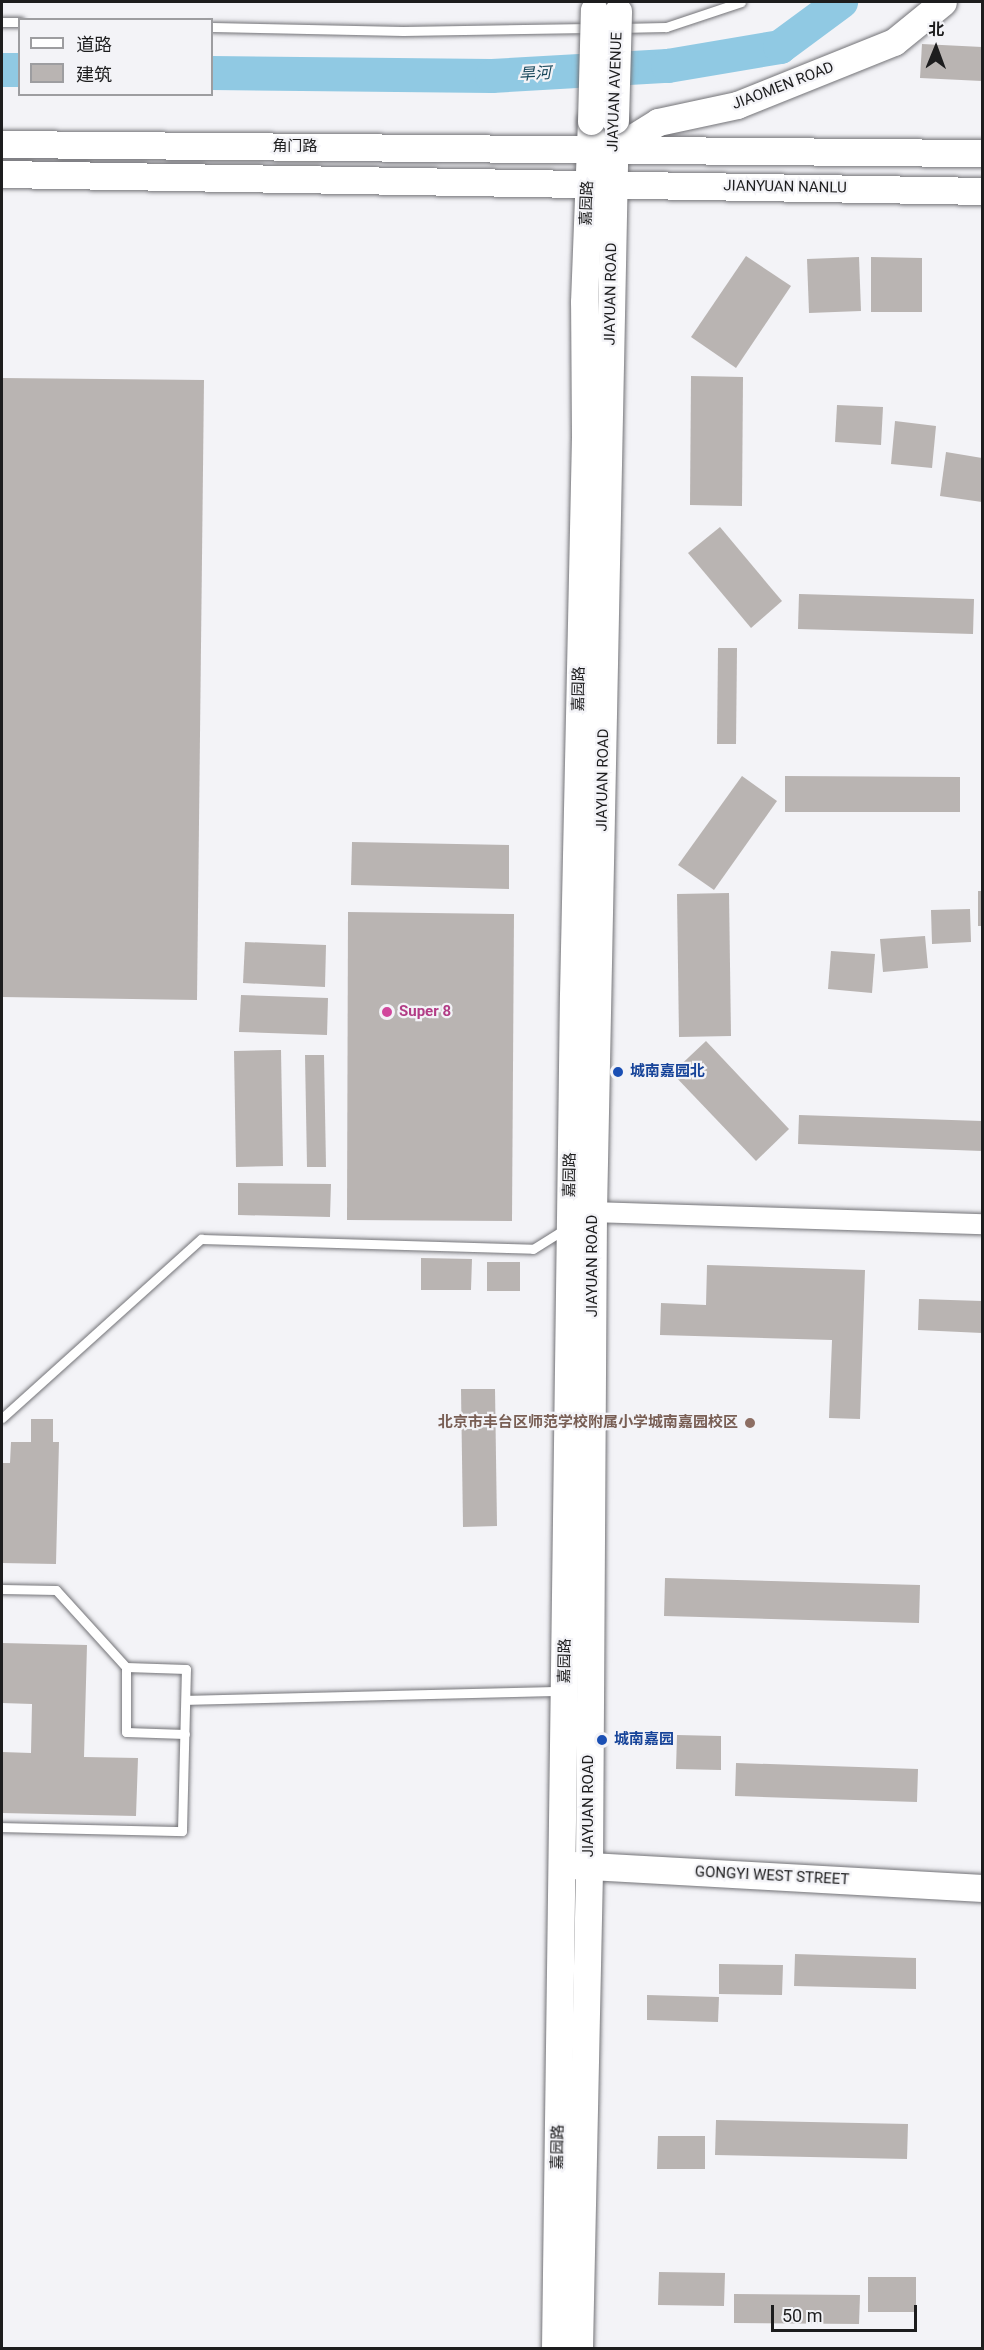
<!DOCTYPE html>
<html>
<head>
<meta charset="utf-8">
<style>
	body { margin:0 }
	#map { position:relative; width:984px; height:2350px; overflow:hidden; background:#f3f3f7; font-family:Roboto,"Noto Sans SC",sans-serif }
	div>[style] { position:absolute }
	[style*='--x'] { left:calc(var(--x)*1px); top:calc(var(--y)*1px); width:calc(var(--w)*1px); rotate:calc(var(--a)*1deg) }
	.river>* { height:34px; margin:-17px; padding:0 17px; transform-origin:17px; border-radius:17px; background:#90c9e3 }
	.building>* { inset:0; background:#b9b4b2 }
	.roads { filter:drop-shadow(0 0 2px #737377) drop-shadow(0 0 2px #737377) }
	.lane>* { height:9px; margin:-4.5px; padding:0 4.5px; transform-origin:4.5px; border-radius:4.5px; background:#fff }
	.street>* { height:20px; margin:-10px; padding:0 10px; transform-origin:10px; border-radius:10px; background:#fff }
	.secondary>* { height:27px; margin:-13.5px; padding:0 13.5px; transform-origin:13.5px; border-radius:13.5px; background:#fff }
	.bridges { filter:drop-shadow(0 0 2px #737377) drop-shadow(0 0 2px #737377) }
	.secondary-bridge>* { height:27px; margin:-13.5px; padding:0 13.5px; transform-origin:13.5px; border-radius:13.5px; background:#fff }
	.dots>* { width:16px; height:16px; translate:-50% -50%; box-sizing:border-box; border:3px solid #f3f3f7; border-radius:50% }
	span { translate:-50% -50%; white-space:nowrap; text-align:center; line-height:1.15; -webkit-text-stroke:4.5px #f3f3f7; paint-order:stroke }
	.street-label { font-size:15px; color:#1d1d1e }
	.hotel-label { font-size:15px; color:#b23c85; font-weight:700 }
	.left { translate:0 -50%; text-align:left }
	.transit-label { font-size:15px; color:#164399; font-weight:700 }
	.education-label { font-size:15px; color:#785e54; font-weight:700 }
	.right { translate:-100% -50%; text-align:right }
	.water-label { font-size:16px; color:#18475a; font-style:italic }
	.frame { position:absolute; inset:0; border:3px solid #1d1d1e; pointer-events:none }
	.legend { position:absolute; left:18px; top:18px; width:195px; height:78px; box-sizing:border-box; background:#f3f3f7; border:2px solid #9d9da0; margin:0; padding:8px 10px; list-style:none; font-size:18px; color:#1d1d1e }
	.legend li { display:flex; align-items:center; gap:12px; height:30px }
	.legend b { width:30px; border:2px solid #9d9da0 }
	.north { position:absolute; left:906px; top:18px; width:60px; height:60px; -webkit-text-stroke:4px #f3f3f7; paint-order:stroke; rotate:1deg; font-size:16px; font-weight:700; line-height:24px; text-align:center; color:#1d1d1e }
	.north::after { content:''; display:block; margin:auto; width:21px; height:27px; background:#1d1d1e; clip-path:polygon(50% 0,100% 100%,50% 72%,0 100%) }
	.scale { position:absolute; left:771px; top:2305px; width:146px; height:27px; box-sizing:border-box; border:3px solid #1d1d1e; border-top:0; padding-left:8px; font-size:18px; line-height:21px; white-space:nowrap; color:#1d1d1e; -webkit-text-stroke:4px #f3f3f7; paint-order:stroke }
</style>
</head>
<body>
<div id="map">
	<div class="river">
		<i style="--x:2;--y:70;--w:18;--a:0"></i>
		<i style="--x:212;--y:73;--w:280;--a:0.6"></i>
		<i style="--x:492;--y:76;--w:176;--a:-3.3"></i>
		<i style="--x:668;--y:66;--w:114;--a:-9.6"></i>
		<i style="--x:780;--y:47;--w:76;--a:-36.4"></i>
	</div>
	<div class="building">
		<i style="clip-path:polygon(922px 44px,982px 47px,982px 81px,920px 78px)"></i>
		<i style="clip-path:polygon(746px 256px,791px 286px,736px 368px,691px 337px)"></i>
		<i style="clip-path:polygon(859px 257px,861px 311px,809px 313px,807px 259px)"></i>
		<i style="clip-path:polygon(871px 257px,922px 258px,922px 312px,871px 312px)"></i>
		<i style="clip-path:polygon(691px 376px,743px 377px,742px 506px,690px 505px)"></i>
		<i style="clip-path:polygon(2px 378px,204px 380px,197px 1000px,2px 997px)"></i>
		<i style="clip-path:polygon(837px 405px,883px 407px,881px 445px,835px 442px)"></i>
		<i style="clip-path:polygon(895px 421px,936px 426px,932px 468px,891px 464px)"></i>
		<i style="clip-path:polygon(946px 452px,982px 458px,982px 502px,940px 496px)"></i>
		<i style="clip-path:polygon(720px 527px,782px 601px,751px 628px,688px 553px)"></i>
		<i style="clip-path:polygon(799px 594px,974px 599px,973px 634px,798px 629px)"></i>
		<i style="clip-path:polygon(718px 648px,737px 648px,736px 744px,717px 744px)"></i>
		<i style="clip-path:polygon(742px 776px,777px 801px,714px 890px,678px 865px)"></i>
		<i style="clip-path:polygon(785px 776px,960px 777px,960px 812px,785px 812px)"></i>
		<i style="clip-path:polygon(352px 842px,509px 845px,509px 889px,351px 885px)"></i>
		<i style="clip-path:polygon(978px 891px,982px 891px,982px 926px,978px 926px)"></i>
		<i style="clip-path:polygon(729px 893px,731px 1036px,679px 1037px,677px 894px)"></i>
		<i style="clip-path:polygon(970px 909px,971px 942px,932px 944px,931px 910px)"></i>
		<i style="clip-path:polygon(348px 912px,514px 914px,512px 1221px,347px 1220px)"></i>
		<i style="clip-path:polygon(925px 936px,928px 968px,883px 972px,880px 939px)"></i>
		<i style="clip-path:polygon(245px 942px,326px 945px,325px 987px,243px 983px)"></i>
		<i style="clip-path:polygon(831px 951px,875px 954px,872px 993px,828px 989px)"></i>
		<i style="clip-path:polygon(241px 995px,328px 998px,327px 1035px,239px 1032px)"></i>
		<i style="clip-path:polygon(706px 1041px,789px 1129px,756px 1161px,672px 1073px)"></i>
		<i style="clip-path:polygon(281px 1050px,283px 1166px,236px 1167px,234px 1051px)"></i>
		<i style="clip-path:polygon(305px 1055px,324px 1055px,326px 1167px,307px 1167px)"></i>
		<i style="clip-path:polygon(799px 1115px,982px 1121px,982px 1151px,798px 1144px)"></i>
		<i style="clip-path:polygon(238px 1183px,331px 1184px,330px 1217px,238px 1215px)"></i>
		<i style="clip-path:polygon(421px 1258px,472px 1259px,471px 1290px,421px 1290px)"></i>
		<i style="clip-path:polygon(487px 1262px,520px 1262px,520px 1291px,487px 1291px)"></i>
		<i style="clip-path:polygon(707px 1265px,865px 1270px,860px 1419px,829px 1418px,832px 1340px,660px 1335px,661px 1303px,706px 1305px)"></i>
		<i style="clip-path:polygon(919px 1299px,982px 1301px,982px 1333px,918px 1330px)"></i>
		<i style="clip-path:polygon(461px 1389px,495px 1389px,497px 1526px,463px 1527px)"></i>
		<i style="clip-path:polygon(31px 1419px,53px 1419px,53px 1442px,59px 1442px,56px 1564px,2px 1563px,2px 1463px,10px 1463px,11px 1442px,31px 1442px)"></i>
		<i style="clip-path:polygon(665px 1578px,920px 1585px,919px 1623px,664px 1616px)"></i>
		<i style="clip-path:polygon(2px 1643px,87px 1645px,84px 1757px,138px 1758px,136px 1816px,2px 1813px,2px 1752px,31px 1753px,32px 1704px,2px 1703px)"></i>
		<i style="clip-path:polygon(677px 1735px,721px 1736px,721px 1770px,676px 1769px)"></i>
		<i style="clip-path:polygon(736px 1763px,918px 1769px,917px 1802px,735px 1796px)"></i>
		<i style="clip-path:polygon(795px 1954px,916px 1958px,916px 1989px,794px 1986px)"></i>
		<i style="clip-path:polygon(719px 1964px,783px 1965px,782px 1995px,719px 1994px)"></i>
		<i style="clip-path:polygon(647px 1995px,719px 1997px,718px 2022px,647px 2020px)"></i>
		<i style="clip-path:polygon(716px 2120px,908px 2124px,907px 2159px,715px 2155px)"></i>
		<i style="clip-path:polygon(658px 2136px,705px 2136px,705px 2169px,657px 2169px)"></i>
		<i style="clip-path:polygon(659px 2272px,725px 2273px,724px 2306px,658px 2305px)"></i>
		<i style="clip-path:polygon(868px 2277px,916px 2277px,916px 2312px,868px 2312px)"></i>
		<i style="clip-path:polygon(734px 2294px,860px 2295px,859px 2324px,734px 2323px)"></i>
	</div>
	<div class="roads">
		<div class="lane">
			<i style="--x:2;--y:22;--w:18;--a:0"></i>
			<i style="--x:212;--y:27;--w:191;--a:1.2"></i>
			<i style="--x:403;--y:31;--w:187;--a:-0.9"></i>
			<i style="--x:619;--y:28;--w:47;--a:-1.2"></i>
			<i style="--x:666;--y:27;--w:79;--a:-18.4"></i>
			<i style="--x:2;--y:1418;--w:268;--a:-42"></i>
			<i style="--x:201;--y:1239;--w:332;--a:1.7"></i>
			<i style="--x:533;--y:1249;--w:40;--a:-32"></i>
			<i style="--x:2;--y:1589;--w:54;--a:1.1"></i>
			<i style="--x:56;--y:1590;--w:104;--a:47.7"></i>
			<i style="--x:126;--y:1667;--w:65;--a:90"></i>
			<i style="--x:126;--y:1732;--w:59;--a:1.9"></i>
			<i style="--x:186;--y:1700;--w:375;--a:-1.4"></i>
			<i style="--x:2;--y:1827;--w:180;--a:1.3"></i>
			<i style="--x:182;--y:1831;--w:162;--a:-88.6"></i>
			<i style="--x:186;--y:1669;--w:60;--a:-178.1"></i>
		</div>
		<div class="street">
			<i style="--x:593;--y:1212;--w:389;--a:1.8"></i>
		</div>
		<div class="secondary">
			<i style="--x:2;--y:144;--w:980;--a:0.53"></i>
			<i style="--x:613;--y:150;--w:53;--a:-31.9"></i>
			<i style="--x:658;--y:122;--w:81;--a:-12.1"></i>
			<i style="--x:737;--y:105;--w:169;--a:-21.9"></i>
			<i style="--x:894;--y:42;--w:63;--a:-39.2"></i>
			<i style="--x:2;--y:174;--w:980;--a:0.99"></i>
			<i style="--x:572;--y:1865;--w:411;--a:3.2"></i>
			<i style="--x:555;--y:2348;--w:1353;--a:-89.24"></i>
			<i style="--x:573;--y:995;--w:558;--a:-88.77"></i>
			<i style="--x:585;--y:437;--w:135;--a:-90.4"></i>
			<i style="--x:584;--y:302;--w:181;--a:-87.8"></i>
			<i style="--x:579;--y:2348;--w:482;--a:-88.8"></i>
			<i style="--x:589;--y:1866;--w:654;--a:-89.65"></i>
			<i style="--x:593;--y:1212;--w:1092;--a:-88.85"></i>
		</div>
	</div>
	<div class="bridges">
		<div class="secondary-bridge">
			<i style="--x:615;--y:120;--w:109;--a:-88.4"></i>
			<i style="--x:591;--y:121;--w:111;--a:-88.5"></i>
		</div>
	</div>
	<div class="dots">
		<i style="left:387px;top:1012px;background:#d1479c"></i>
		<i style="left:618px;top:1072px;background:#1a4fb4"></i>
		<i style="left:750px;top:1423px;background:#8d6e63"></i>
		<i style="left:602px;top:1740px;background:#1a4fb4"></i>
	</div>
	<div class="street-label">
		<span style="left:783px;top:86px;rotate:-21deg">JIAOMEN ROAD</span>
		<span style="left:615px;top:92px;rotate:-88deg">JIAYUAN AVENUE</span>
		<span style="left:295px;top:147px">角门路</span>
		<span style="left:785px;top:187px;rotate:1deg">JIANYUAN NANLU</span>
		<span style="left:587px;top:203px;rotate:-88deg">嘉园路</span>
		<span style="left:611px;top:294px;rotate:-89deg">JIAYUAN ROAD</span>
		<span style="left:579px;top:689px;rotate:-89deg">嘉园路</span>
		<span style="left:603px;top:780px;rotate:-89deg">JIAYUAN ROAD</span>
		<span style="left:570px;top:1175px;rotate:-89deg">嘉园路</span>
		<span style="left:593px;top:1266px;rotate:-90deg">JIAYUAN ROAD</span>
		<span style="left:565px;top:1661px;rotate:-89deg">嘉园路</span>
		<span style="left:589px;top:1806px;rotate:-90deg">JIAYUAN ROAD</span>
		<span style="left:772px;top:1876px;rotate:3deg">GONGYI WEST STREET</span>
		<span style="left:558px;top:2147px;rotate:-89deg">嘉园路</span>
	</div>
	<div class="hotel-label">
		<span class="left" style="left:399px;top:1012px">Super 8</span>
	</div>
	<div class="transit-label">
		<span class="left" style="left:630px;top:1072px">城南嘉园北</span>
		<span class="left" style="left:614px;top:1740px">城南嘉园</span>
	</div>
	<div class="education-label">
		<span class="right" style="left:738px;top:1423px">北京市丰台区师范学校附属小学城南嘉园校区</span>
	</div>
	<div class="water-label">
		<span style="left:535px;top:74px;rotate:-3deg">旱河</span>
	</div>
	<div class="frame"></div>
	<ul class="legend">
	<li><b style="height:8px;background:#fff"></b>道路</li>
	<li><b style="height:16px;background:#b9b4b2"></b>建筑</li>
	</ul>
	<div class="north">北</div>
	<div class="scale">50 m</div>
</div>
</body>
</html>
